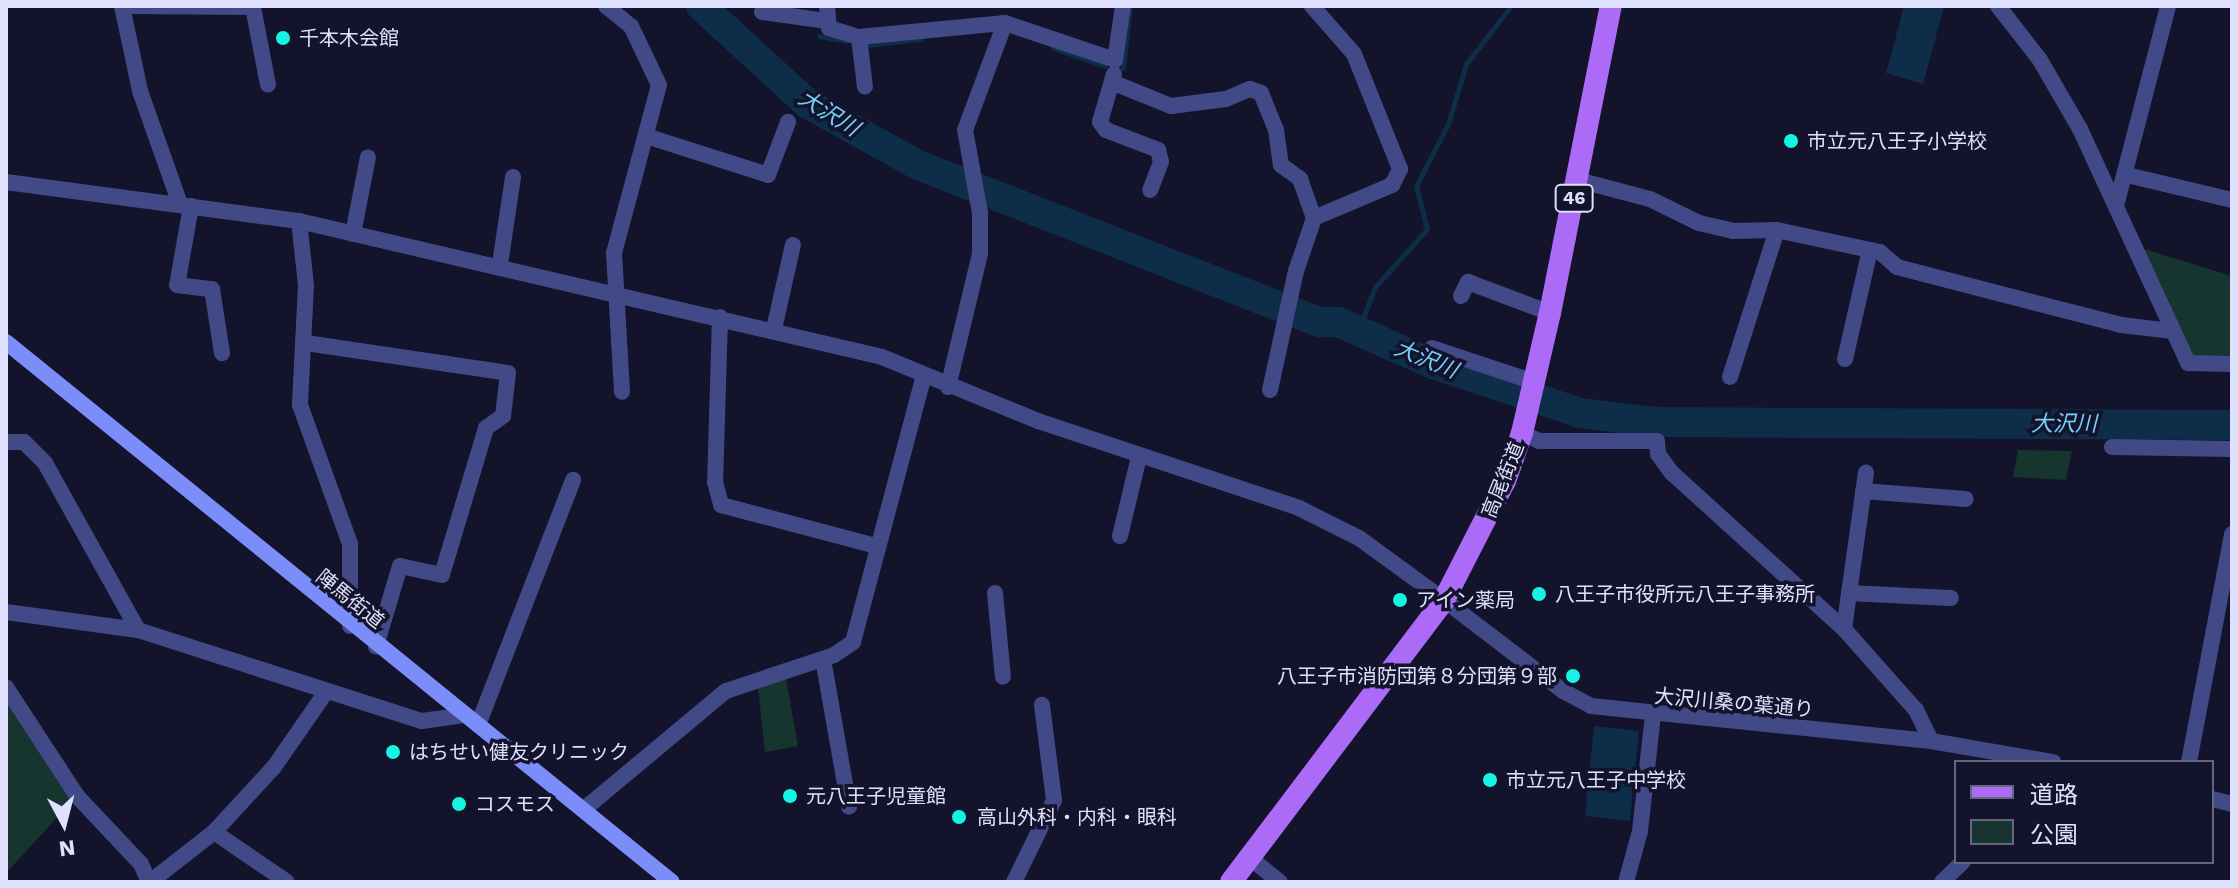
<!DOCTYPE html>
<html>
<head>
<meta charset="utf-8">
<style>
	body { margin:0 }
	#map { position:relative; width:2238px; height:888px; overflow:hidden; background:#13132b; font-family:"Work Sans","Noto Sans JP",sans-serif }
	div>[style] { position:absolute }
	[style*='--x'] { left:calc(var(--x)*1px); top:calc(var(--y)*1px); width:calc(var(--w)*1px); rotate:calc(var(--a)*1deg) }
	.green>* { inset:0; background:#16352e }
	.water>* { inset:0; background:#0e2d48 }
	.stream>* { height:5px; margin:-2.5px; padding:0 2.5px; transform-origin:2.5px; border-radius:2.5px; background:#0e2d48 }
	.river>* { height:30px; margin:-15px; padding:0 15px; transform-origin:15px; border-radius:15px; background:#0e2d48 }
	.minor>* { height:16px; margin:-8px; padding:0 8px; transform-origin:8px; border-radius:8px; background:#414a87 }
	.tertiary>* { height:16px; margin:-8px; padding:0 8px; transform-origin:8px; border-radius:8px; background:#414a87 }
	.secondary>* { height:16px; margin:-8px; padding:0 8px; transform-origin:8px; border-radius:8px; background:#7b8df8 }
	.primary>* { height:22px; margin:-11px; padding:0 11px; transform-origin:11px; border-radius:11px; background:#ab6bf7 }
	.dots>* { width:22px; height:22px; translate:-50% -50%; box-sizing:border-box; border:4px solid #13132b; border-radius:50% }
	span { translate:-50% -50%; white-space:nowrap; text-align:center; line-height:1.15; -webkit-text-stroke:7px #13132b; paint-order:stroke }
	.shield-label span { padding:2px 6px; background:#13132b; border:2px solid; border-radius:6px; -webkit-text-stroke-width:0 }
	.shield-label { font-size:18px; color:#dee0fd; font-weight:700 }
	.poi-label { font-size:20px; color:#dee0fd }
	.left { translate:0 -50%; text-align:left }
	.right { translate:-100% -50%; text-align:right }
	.street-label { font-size:20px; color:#dee0fd }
	.water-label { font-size:22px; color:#72d1f8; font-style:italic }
	.frame { position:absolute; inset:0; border:8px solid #dee0fd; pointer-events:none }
	.legend { position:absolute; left:1954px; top:760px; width:260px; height:104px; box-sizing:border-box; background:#13132b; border:2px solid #64657f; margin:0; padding:10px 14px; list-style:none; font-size:24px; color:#dee0fd }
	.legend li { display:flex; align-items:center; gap:16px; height:40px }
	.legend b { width:40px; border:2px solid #64657f }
	.north { position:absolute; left:24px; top:784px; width:80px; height:80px; -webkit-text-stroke:6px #13132b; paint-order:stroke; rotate:173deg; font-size:22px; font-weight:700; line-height:32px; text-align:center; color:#dee0fd }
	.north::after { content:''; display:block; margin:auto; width:28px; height:36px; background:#dee0fd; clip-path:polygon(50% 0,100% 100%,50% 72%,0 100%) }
</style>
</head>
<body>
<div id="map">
	<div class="green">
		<i style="clip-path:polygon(2134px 246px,2232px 276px,2232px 364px,2188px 363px)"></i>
		<i style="clip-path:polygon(2018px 450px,2072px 451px,2066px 480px,2013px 477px)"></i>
		<i style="clip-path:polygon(786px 678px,798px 746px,765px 752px,758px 688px)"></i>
		<i style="clip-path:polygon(6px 693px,77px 796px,6px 873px)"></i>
	</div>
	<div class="water">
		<i style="clip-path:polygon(1904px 6px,1944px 7px,1923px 84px,1886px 73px)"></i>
		<i style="clip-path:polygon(1594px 726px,1639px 731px,1630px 821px,1585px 816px)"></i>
	</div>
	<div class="stream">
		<i style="--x:819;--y:36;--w:28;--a:10"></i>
		<i style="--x:867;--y:45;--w:54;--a:-6.3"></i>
		<i style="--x:1053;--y:48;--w:55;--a:19.1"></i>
		<i style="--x:1123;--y:68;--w:62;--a:-83.6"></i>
		<i style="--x:1357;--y:333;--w:49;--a:-68.6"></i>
		<i style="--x:1375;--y:287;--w:78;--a:-48.1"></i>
		<i style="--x:1427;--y:229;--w:44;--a:-104.3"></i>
		<i style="--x:1416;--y:186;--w:70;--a:-62.7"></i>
		<i style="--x:1448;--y:124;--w:63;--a:-73.3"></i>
		<i style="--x:1466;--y:64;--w:73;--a:-52.2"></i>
	</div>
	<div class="river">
		<i style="--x:701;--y:6;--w:145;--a:42.5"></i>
		<i style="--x:808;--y:104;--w:126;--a:29"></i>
		<i style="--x:918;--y:165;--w:431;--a:21.4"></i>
		<i style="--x:1319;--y:322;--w:19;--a:0"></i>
		<i style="--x:1338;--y:322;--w:104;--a:23.9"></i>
		<i style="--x:1433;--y:364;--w:155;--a:18.4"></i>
		<i style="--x:1580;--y:413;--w:77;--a:6.8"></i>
		<i style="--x:1656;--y:422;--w:576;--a:0.3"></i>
	</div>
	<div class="minor">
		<i style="--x:122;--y:6;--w:87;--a:78"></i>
		<i style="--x:140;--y:91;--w:120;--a:70.5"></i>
		<i style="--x:128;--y:6;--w:125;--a:0.5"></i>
		<i style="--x:253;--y:7;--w:79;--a:79.1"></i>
		<i style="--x:606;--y:6;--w:32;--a:39"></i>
		<i style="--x:631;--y:26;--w:65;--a:64.6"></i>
		<i style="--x:659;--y:85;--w:174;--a:105"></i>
		<i style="--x:614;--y:253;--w:139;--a:86.7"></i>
		<i style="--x:827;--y:6;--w:22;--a:85"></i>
		<i style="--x:829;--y:28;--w:31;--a:17"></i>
		<i style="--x:859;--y:37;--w:147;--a:-5.5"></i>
		<i style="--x:1005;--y:23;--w:116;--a:18.6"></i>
		<i style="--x:1115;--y:60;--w:55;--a:-81.6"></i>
		<i style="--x:1998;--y:6;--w:68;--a:52.1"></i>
		<i style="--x:2040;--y:60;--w:80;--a:59.9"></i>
		<i style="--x:2080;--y:129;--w:258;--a:65.2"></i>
		<i style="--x:2188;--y:363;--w:44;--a:1.3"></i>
		<i style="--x:762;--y:12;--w:66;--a:7.9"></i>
		<i style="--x:859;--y:37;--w:50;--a:83.2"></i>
		<i style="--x:1114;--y:74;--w:50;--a:106.3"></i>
		<i style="--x:1100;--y:122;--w:10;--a:53"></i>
		<i style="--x:1106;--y:130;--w:56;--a:21"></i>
		<i style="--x:1158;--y:150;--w:12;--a:76"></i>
		<i style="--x:1161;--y:162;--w:30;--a:111"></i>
		<i style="--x:1114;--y:83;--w:61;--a:22"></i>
		<i style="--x:1171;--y:106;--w:55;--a:-7.3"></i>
		<i style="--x:1226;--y:99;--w:26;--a:-23"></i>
		<i style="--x:1250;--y:89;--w:12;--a:20"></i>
		<i style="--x:1261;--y:93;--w:40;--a:68"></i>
		<i style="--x:1276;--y:130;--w:35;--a:82"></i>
		<i style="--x:1281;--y:165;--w:24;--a:36"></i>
		<i style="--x:1300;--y:179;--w:41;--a:70.3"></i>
		<i style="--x:1314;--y:218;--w:85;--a:-22.9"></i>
		<i style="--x:1392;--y:185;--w:18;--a:-63"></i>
		<i style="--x:1400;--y:169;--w:124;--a:-111.8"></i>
		<i style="--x:1354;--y:54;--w:64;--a:-131.2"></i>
		<i style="--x:646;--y:136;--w:128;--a:17.7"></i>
		<i style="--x:768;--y:175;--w:57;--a:-69.3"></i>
		<i style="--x:2127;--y:175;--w:108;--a:13.4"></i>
		<i style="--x:1578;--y:180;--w:74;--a:14.8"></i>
		<i style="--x:1650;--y:199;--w:55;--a:26.1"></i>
		<i style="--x:1699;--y:223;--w:35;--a:13"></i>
		<i style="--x:1733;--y:231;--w:44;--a:-1.3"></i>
		<i style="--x:1777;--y:230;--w:105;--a:12.1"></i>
		<i style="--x:1880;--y:252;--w:23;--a:41"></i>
		<i style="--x:1897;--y:267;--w:231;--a:14.5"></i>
		<i style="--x:2121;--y:325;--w:50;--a:6.8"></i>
		<i style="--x:6;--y:182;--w:296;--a:7.6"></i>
		<i style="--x:299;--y:221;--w:599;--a:13.13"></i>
		<i style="--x:882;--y:357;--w:169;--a:22.3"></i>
		<i style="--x:1038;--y:421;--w:275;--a:18.4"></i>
		<i style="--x:1299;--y:508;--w:67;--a:26.6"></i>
		<i style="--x:1359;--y:538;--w:105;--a:36.1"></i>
		<i style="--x:191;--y:206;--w:80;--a:100"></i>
		<i style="--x:177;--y:285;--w:35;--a:7"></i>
		<i style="--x:212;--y:289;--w:65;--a:81.1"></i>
		<i style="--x:2116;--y:206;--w:207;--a:-75.4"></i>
		<i style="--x:299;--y:221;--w:64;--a:83.8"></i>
		<i style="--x:306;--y:285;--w:120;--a:92.9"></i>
		<i style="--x:300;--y:405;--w:148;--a:70.2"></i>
		<i style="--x:350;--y:544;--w:82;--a:90"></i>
		<i style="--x:353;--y:234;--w:78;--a:-79"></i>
		<i style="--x:500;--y:264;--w:88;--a:-81.5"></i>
		<i style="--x:1461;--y:296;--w:16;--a:-63"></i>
		<i style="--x:1468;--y:282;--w:88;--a:20.7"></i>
		<i style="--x:720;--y:317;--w:165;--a:91.7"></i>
		<i style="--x:715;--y:482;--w:24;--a:75"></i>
		<i style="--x:721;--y:505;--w:160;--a:14.8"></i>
		<i style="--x:774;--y:329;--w:86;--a:-77.3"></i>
		<i style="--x:306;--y:343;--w:204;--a:8.4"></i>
		<i style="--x:508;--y:373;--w:43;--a:96.6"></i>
		<i style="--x:503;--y:416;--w:21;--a:145"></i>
		<i style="--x:486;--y:428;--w:153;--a:106.7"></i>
		<i style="--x:442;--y:575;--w:43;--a:-167.9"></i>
		<i style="--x:400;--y:566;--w:84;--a:106.7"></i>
		<i style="--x:1432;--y:348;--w:108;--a:18.4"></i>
		<i style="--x:1845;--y:359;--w:112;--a:-77.1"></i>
		<i style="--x:1730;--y:377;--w:154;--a:-72.3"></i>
		<i style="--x:948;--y:387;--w:137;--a:-76.5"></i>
		<i style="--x:980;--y:254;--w:41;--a:-90"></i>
		<i style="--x:980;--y:213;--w:84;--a:-100.2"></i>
		<i style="--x:965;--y:130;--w:114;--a:-69.5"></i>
		<i style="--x:1270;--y:390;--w:122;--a:-77.7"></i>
		<i style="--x:1296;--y:271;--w:56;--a:-71.2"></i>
		<i style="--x:1522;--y:433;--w:19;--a:25"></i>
		<i style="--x:1539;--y:441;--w:118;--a:0"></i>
		<i style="--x:1657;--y:441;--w:13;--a:86"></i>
		<i style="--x:1658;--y:454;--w:24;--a:54"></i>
		<i style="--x:1672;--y:473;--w:232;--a:42.2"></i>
		<i style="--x:1844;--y:629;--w:108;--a:48.4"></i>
		<i style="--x:1916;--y:710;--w:34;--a:64"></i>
		<i style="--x:6;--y:442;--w:18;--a:0"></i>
		<i style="--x:24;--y:442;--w:30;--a:45"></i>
		<i style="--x:45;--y:463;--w:191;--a:60.9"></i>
		<i style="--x:2112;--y:447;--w:120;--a:1"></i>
		<i style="--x:1863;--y:491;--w:103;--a:4.4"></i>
		<i style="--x:1120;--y:536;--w:81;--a:-76.5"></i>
		<i style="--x:995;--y:593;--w:84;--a:84.6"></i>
		<i style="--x:1849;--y:593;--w:102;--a:2.8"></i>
		<i style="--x:6;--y:612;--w:133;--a:7.8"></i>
		<i style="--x:138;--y:630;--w:298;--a:17.8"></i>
		<i style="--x:422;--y:721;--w:42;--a:-8.1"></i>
		<i style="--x:1844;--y:629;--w:158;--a:-82"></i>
		<i style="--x:823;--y:659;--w:150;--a:80"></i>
		<i style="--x:6;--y:687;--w:130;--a:56.9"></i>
		<i style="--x:77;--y:796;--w:93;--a:46.7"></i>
		<i style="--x:141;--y:864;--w:20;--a:66"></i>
		<i style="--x:478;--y:725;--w:263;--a:-68.8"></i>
		<i style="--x:2189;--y:762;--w:232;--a:-79.3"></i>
		<i style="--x:583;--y:810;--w:186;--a:-39.8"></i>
		<i style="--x:726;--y:691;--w:114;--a:-18.4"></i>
		<i style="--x:834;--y:655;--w:23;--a:-34"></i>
		<i style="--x:853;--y:642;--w:276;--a:-75.1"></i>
		<i style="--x:214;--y:832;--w:88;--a:34.4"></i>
		<i style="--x:1249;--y:857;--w:40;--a:39"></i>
		<i style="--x:150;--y:882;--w:81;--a:-38"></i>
		<i style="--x:214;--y:832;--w:88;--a:-47.3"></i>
		<i style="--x:274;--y:767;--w:91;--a:-55.3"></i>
		<i style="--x:1014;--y:882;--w:91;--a:-64"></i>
		<i style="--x:1054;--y:800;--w:96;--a:-97.2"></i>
		<i style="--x:1626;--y:882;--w:53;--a:-74.6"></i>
		<i style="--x:1640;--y:831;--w:116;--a:-83.6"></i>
		<i style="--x:1942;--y:882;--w:29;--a:-44"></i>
	</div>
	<div class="tertiary">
		<i style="--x:1444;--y:600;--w:150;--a:37.4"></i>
		<i style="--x:1563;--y:691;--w:32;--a:28"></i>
		<i style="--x:1591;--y:706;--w:342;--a:5.9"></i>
		<i style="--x:1931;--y:741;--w:124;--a:9.8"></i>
		<i style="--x:2212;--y:799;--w:21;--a:14"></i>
	</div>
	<div class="secondary">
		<i style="--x:6;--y:342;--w:857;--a:39.04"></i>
	</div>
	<div class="primary">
		<i style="--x:1231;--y:882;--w:353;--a:-52.9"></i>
		<i style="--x:1444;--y:600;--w:134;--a:-62.9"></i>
		<i style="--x:1505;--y:481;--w:51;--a:-70.5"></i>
		<i style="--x:1522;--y:433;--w:123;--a:-76.9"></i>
		<i style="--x:1550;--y:313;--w:313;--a:-78.8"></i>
	</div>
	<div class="dots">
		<i style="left:283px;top:38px;background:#15f3e3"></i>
		<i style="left:1791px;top:141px;background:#15f3e3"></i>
		<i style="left:1539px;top:594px;background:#15f3e3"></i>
		<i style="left:1400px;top:600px;background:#15f3e3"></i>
		<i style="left:1573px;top:676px;background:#15f3e3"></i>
		<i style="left:393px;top:752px;background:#15f3e3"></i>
		<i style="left:1490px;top:780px;background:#15f3e3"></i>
		<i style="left:790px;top:796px;background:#15f3e3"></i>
		<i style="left:459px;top:804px;background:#15f3e3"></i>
		<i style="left:959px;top:817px;background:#15f3e3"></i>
	</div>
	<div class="shield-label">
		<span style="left:1574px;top:198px">46</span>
	</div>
	<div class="poi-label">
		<span class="left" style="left:299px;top:38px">千本木会館</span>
		<span class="left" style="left:1807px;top:141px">市立元八王子小学校</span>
		<span class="left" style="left:1555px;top:594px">八王子市役所元八王子事務所</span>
		<span class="left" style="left:1416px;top:600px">アイン薬局</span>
		<span class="right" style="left:1557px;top:676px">八王子市消防団第８分団第９部</span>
		<span class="left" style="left:409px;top:752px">はちせい健友クリニック</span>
		<span class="left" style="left:1506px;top:780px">市立元八王子中学校</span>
		<span class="left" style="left:806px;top:796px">元八王子児童館</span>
		<span class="left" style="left:475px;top:804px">コスモス</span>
		<span class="left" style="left:977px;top:817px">高山外科・内科・眼科</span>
	</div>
	<div class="street-label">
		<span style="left:1503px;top:480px;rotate:-68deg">高尾街道</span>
		<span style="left:350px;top:599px;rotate:39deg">陣馬街道</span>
		<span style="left:1734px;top:703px;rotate:5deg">大沢川桑の葉通り</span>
	</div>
	<div class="water-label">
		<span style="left:829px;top:113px;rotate:32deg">大沢川</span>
		<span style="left:1426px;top:359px;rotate:22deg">大沢川</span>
		<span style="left:2064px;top:424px">大沢川</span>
	</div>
	<div class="frame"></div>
	<ul class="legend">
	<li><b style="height:10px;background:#ab6bf7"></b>道路</li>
	<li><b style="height:22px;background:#16352e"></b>公園</li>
	</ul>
	<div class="north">N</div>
</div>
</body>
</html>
